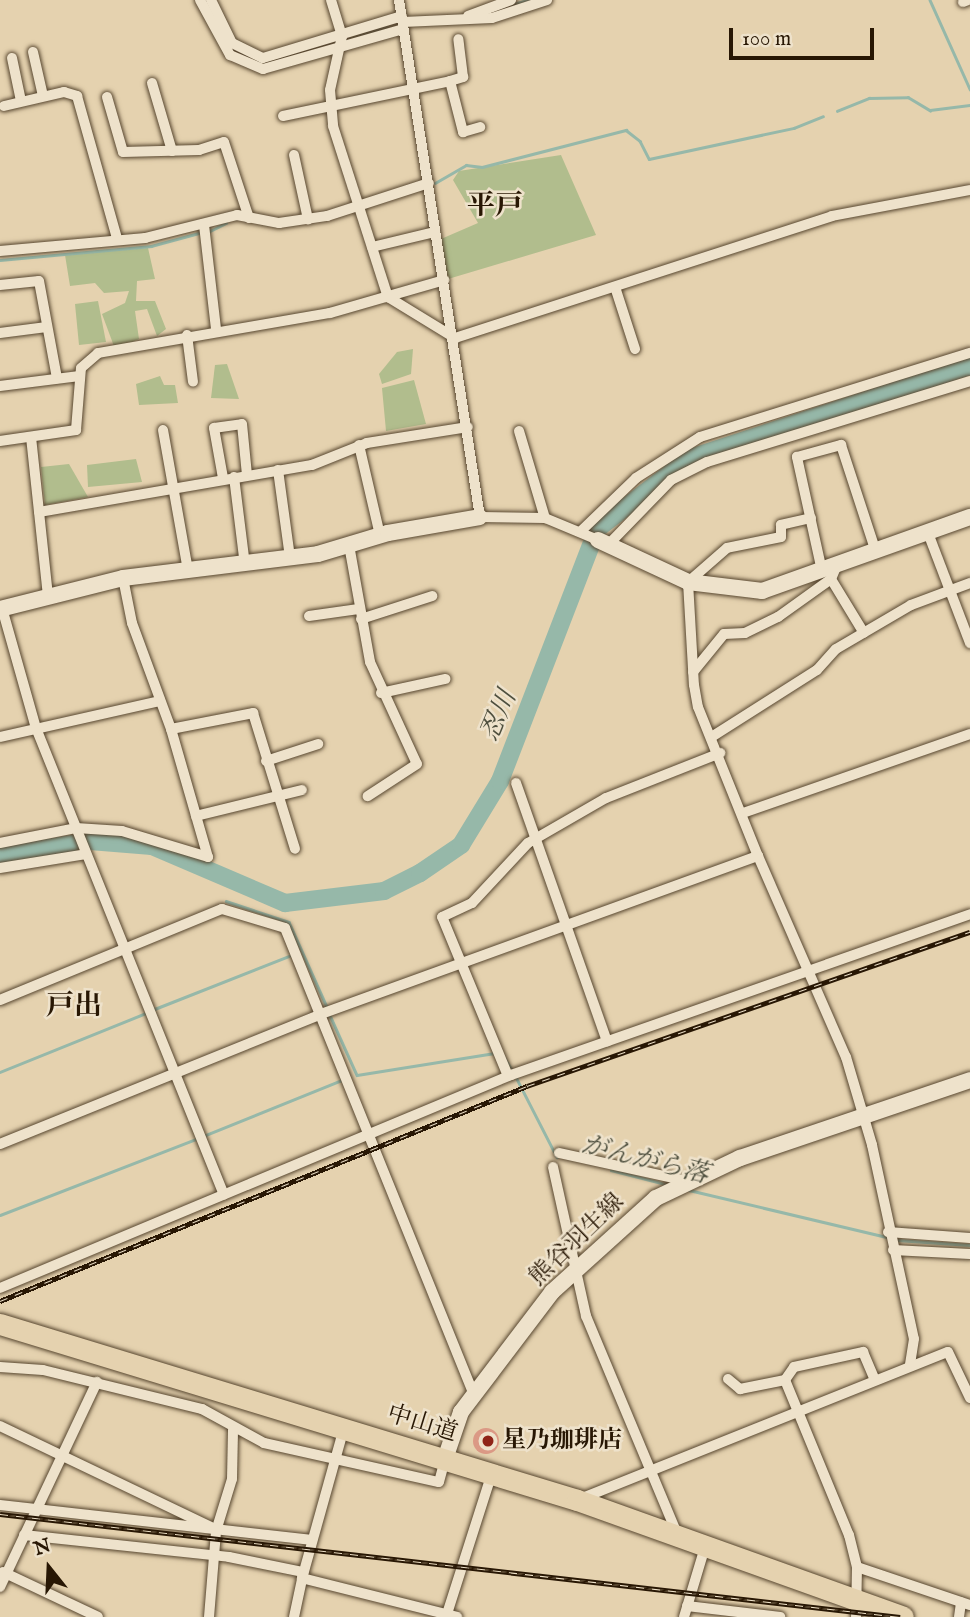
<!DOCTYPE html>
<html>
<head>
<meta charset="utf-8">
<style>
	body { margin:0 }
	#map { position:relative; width:970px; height:1617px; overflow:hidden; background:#e5d2af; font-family:"IM FELL English","Noto Serif JP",serif }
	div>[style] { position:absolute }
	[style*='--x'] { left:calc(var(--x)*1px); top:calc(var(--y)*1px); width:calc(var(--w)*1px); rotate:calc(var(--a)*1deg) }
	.green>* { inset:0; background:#b1bd8d }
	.stream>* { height:2.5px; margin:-1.25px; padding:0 1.25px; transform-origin:1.25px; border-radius:1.25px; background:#96b8a9 }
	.river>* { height:18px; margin:-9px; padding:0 9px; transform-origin:9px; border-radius:9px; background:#96b8a9 }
	.building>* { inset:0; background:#db9985 }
	.round { border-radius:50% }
	.roads { filter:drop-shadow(0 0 2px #57462f) drop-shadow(0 0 2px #57462f) }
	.street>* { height:10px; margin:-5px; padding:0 5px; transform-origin:5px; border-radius:5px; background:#eee2cb }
	.secondary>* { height:16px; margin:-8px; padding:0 8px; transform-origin:8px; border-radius:8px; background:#eee2cb }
	.highway>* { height:21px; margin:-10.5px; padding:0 10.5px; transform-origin:10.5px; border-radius:10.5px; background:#e5d2af }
	.rail>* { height:5px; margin-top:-2.5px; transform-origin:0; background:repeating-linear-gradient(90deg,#eee2cb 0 8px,#281704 0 16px); box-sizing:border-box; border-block:2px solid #281704 }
	.dots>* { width:19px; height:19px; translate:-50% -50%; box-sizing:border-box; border:4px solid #eee2cb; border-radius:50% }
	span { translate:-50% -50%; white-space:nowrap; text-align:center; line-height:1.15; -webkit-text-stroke:5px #eee2cb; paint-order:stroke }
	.street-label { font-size:24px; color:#281704 }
	.poi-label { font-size:24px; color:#281704; font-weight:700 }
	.left { translate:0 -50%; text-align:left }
	.water-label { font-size:26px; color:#4e4f3e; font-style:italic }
	.quarter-label { font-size:28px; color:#281704; font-weight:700 }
	.north { position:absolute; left:14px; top:1533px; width:70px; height:70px; -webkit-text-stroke:5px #eee2cb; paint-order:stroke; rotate:342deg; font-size:19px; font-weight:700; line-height:28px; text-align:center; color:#281704 }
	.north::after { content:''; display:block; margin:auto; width:24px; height:32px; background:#281704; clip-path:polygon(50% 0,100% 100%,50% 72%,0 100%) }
	.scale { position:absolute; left:729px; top:28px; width:145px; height:32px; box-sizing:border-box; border:4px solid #281704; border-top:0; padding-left:9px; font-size:21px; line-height:24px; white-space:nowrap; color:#281704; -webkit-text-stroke:5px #eee2cb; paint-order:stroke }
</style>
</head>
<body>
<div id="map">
	<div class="green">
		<i style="clip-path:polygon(561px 155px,596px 235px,448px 279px,441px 239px,478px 223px,453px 180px,459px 171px)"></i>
		<i style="clip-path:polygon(148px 248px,155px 279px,137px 281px,136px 301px,155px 301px,166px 329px,157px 336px,147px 309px,135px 311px,139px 339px,115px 349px,102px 314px,125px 303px,129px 291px,104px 293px,95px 283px,70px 286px,65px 255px)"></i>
		<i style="clip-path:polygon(98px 301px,106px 342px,79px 345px,75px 304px)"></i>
		<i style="clip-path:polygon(413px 349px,411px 374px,382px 384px,379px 374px,397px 352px)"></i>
		<i style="clip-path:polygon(227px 364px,239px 399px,211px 398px,215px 365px)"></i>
		<i style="clip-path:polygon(160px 376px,164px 385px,175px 385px,178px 403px,139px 405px,136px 384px)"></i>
		<i style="clip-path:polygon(414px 380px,426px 424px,386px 431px,382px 388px)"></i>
		<i style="clip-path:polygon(136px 459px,142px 482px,88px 487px,87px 465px)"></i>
		<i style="clip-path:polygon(69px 464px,88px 497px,45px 505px,41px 467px)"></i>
	</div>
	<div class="stream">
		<i style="--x:930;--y:0;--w:98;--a:65.8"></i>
		<i style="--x:510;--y:5;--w:19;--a:-16"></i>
		<i style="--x:355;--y:37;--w:33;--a:-18"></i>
		<i style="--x:837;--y:111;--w:35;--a:-22"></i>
		<i style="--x:869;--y:98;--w:39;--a:-1"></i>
		<i style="--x:908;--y:97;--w:26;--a:31"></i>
		<i style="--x:930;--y:110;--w:40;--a:-7.1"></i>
		<i style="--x:435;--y:183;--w:36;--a:-30"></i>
		<i style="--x:466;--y:165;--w:16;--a:7"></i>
		<i style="--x:482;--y:167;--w:149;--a:-14.4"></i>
		<i style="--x:626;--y:130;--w:18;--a:38"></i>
		<i style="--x:640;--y:141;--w:20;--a:63"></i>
		<i style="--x:649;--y:159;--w:148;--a:-12.1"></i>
		<i style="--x:794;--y:128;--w:31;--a:-22"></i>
		<i style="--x:210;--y:231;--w:18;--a:-27"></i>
		<i style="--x:0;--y:260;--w:152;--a:-5.3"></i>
		<i style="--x:151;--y:246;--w:50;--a:-15.2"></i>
		<i style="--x:232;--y:885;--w:2;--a:-63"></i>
		<i style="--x:226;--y:901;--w:66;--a:18.4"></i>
		<i style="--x:289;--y:922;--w:93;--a:65.9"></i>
		<i style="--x:152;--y:1010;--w:147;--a:-21.5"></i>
		<i style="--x:329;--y:1013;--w:68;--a:65.7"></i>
		<i style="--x:357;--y:1075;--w:139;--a:-9.1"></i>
		<i style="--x:501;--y:1052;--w:22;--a:58"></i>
		<i style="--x:0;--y:1072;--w:157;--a:-22"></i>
		<i style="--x:516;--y:1077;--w:90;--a:62.9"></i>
		<i style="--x:206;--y:1135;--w:147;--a:-22"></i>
		<i style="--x:611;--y:1170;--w:60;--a:14.5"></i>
		<i style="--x:689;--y:1190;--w:207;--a:13.4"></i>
		<i style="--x:0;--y:1215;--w:210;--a:-21.2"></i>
		<i style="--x:897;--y:1240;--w:73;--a:3.9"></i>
	</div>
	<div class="river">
		<i style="--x:0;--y:855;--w:91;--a:-8.8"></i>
		<i style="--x:90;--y:841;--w:62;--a:4.6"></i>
		<i style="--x:152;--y:846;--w:145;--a:23.2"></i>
		<i style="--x:285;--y:903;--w:100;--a:-6.9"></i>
		<i style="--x:384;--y:891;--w:40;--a:-26.6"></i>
		<i style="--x:420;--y:873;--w:50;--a:-34.3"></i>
		<i style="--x:461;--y:845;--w:75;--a:-58.6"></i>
		<i style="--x:500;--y:781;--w:270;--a:-68.9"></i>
		<i style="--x:597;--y:529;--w:117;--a:-37.4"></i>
		<i style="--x:690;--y:458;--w:295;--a:-18.2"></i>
	</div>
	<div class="building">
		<i class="round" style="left:473px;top:1428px;width:26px;height:26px"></i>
	</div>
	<div class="roads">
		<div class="street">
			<i style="--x:200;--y:0;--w:63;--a:61.4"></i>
			<i style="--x:230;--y:55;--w:36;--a:23"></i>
			<i style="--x:263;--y:69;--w:146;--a:-15.9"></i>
			<i style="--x:211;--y:0;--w:48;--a:64"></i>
			<i style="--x:232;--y:43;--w:34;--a:26"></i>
			<i style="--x:263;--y:58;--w:145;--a:-16.8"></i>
			<i style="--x:331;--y:0;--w:38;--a:73"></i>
			<i style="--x:342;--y:36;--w:55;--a:102.5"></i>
			<i style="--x:330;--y:90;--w:36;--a:85"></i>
			<i style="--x:333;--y:126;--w:180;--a:72.2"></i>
			<i style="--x:388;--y:297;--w:79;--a:31.5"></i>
			<i style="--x:455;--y:338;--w:396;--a:-17.9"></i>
			<i style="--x:832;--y:216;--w:140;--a:-10.7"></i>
			<i style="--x:399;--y:0;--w:523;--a:81.1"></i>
			<i style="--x:480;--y:517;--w:65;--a:0.9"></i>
			<i style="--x:545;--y:518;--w:57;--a:22.5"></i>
			<i style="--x:963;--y:2;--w:5;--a:-22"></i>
			<i style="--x:468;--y:16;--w:46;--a:-20.4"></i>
			<i style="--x:403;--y:22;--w:89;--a:-2.6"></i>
			<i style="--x:492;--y:18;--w:58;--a:-18.1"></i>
			<i style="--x:33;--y:52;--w:45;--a:77.2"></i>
			<i style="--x:12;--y:58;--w:44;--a:78.2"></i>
			<i style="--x:450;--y:81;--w:14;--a:-17"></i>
			<i style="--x:463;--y:77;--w:38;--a:-97"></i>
			<i style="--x:152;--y:83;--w:71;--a:73.6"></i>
			<i style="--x:107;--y:97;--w:57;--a:73.8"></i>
			<i style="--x:123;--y:152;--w:76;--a:-1.5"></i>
			<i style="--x:199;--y:150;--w:26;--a:-18"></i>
			<i style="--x:224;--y:142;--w:80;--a:71.8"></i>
			<i style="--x:4;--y:106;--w:62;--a:-13.1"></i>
			<i style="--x:64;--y:92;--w:14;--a:17"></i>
			<i style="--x:77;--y:96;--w:148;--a:74.3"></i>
			<i style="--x:283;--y:116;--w:171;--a:-11.8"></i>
			<i style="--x:450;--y:81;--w:53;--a:75.7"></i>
			<i style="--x:463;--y:132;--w:18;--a:-16"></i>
			<i style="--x:294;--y:155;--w:66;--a:77.7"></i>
			<i style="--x:204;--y:225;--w:105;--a:83.4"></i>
			<i style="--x:372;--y:247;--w:65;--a:-13.4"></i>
			<i style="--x:0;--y:251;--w:146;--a:-5.1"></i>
			<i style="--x:145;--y:238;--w:95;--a:-14"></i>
			<i style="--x:237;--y:215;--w:43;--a:10.8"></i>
			<i style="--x:279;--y:223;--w:49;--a:-8.3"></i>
			<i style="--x:327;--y:216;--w:107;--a:-17.9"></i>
			<i style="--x:0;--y:285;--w:39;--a:-6"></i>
			<i style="--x:39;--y:281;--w:99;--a:79.5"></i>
			<i style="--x:616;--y:290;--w:62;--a:72.1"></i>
			<i style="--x:0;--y:333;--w:47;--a:-7.3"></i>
			<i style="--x:187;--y:335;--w:47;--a:82.7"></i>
			<i style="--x:0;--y:386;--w:80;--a:-7.2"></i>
			<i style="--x:163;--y:430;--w:143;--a:79.9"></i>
			<i style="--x:519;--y:431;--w:91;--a:73.4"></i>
			<i style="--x:31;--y:437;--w:160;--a:83.9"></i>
			<i style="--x:0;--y:441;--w:77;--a:-8.2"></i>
			<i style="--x:76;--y:430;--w:62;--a:-85.4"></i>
			<i style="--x:81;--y:368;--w:23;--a:-41"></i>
			<i style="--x:98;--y:353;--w:235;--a:-9.8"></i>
			<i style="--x:330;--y:313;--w:119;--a:-16.1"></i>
			<i style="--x:359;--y:445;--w:92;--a:76.9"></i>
			<i style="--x:278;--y:470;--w:89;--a:82.2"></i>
			<i style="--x:234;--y:477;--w:89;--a:82.9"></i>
			<i style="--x:223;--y:478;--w:51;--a:-100.2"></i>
			<i style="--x:214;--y:428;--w:28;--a:-8"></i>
			<i style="--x:242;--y:424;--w:51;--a:84.4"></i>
			<i style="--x:39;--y:512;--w:277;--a:-9.8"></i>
			<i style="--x:312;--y:465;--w:59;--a:-21.8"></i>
			<i style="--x:367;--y:443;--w:102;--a:-9"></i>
			<i style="--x:811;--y:518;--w:31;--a:167"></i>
			<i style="--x:781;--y:525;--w:12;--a:90"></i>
			<i style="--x:781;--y:537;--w:55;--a:168.5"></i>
			<i style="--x:727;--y:548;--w:52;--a:138.9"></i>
			<i style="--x:688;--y:582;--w:103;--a:86.7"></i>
			<i style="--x:694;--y:685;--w:22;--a:80"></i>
			<i style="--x:698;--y:707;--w:161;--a:68.1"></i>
			<i style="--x:758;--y:856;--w:219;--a:66.4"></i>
			<i style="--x:846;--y:1057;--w:92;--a:73.5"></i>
			<i style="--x:872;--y:1145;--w:198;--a:77.8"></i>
			<i style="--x:914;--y:1339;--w:26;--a:99"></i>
			<i style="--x:581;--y:531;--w:76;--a:-43.9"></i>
			<i style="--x:636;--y:478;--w:76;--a:-32.6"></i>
			<i style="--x:700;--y:437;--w:283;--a:-17.3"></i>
			<i style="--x:928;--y:533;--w:118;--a:69.1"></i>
			<i style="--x:349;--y:545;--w:119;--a:79.8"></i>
			<i style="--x:370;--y:662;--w:112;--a:65.3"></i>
			<i style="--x:417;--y:764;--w:59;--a:146.9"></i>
			<i style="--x:608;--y:545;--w:91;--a:-45.9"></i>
			<i style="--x:671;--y:480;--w:40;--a:-26.6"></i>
			<i style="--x:707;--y:462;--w:275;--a:-17.1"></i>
			<i style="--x:822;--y:571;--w:117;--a:-102.4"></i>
			<i style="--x:797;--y:457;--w:46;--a:-15.3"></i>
			<i style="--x:841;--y:445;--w:113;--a:71.9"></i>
			<i style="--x:123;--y:578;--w:46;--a:78.7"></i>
			<i style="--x:132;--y:623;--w:113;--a:69.8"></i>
			<i style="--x:171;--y:729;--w:84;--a:-11"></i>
			<i style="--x:253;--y:713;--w:142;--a:72.8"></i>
			<i style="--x:831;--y:579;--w:63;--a:58.6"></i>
			<i style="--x:2;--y:608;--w:125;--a:74.2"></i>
			<i style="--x:36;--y:728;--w:503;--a:68.07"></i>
			<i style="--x:309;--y:616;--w:50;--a:-8"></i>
			<i style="--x:361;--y:619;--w:75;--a:-17.9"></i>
			<i style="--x:693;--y:672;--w:49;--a:-50.8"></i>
			<i style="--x:724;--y:634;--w:21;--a:-3"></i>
			<i style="--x:745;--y:633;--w:37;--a:-26"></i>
			<i style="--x:778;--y:617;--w:65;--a:-35.6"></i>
			<i style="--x:831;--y:579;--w:13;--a:-67"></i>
			<i style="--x:381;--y:693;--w:66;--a:-12.3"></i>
			<i style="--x:171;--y:729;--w:133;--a:73.9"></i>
			<i style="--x:713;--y:736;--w:123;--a:-32.4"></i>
			<i style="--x:817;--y:670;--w:28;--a:-48"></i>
			<i style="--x:836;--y:649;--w:87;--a:-30.4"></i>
			<i style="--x:911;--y:605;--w:63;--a:-20.4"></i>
			<i style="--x:0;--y:737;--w:164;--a:-12.7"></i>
			<i style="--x:266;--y:761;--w:55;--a:-18.1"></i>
			<i style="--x:516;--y:783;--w:274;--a:70.6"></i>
			<i style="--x:743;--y:813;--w:240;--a:-19.2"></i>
			<i style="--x:196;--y:816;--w:109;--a:-13.8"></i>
			<i style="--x:0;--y:843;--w:77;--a:-11.2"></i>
			<i style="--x:76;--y:828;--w:46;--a:3.7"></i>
			<i style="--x:122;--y:831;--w:90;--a:16.8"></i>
			<i style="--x:0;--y:868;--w:87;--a:-9.2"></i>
			<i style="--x:0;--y:1000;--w:240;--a:-22.3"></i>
			<i style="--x:222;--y:909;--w:66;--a:16.8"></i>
			<i style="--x:285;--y:928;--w:504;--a:67.97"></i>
			<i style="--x:508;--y:1076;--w:172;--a:-112.5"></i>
			<i style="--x:442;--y:917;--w:33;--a:-25"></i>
			<i style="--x:472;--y:903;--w:82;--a:-47"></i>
			<i style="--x:528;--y:843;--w:90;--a:-30"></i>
			<i style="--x:606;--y:798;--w:123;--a:-21.5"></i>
			<i style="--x:0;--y:1144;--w:346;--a:-22"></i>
			<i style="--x:321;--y:1014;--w:465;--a:-19.9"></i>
			<i style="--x:559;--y:1153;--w:130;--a:12.4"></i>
			<i style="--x:553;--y:1167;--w:153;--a:77.5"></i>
			<i style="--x:586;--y:1316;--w:236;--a:67.3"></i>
			<i style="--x:888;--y:1232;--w:82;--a:4.2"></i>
			<i style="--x:893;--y:1250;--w:77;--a:3"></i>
			<i style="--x:0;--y:1288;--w:554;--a:-22.63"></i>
			<i style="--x:511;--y:1075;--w:486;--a:-19.3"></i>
			<i style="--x:0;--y:1367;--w:43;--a:4"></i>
			<i style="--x:43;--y:1370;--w:164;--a:13.8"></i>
			<i style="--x:202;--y:1409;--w:71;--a:28.7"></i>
			<i style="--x:264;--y:1443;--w:179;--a:12.6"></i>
			<i style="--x:439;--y:1482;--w:24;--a:-75"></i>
			<i style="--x:728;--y:1379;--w:16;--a:40"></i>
			<i style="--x:740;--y:1389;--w:46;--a:-11.3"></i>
			<i style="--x:785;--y:1380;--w:168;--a:67.6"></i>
			<i style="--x:849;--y:1535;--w:33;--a:76"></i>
			<i style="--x:857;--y:1567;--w:50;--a:91.1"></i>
			<i style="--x:785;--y:1380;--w:16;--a:-55"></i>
			<i style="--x:794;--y:1367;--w:71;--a:-12.3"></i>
			<i style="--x:863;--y:1352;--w:28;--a:67"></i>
			<i style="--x:0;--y:1426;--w:234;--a:25.6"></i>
			<i style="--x:344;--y:1428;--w:156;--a:105.6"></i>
			<i style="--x:302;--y:1578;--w:160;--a:14.1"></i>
			<i style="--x:580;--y:1499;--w:396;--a:-21.8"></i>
			<i style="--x:948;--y:1352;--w:51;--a:64.4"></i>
			<i style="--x:0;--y:1505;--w:312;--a:6.4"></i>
			<i style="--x:24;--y:1535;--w:206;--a:6.1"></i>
			<i style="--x:229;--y:1557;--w:76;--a:11.5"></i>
			<i style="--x:857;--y:1567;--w:119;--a:18.6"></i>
			<i style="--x:3;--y:1572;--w:105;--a:25.3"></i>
			<i style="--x:0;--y:1587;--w:227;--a:-64.7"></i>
			<i style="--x:687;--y:1606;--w:94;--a:6.7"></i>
			<i style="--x:209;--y:1617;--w:86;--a:-85.3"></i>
			<i style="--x:216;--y:1531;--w:54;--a:-72.9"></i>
			<i style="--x:232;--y:1479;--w:49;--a:-88.8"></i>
			<i style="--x:294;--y:1617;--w:40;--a:-78"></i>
			<i style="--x:446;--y:1617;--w:151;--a:-72.3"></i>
			<i style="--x:684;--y:1617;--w:73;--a:-73.3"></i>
			<i style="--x:959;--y:1617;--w:15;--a:-82"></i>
		</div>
		<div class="secondary">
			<i style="--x:598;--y:540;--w:99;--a:25"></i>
			<i style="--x:688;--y:582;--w:75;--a:6.9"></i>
			<i style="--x:762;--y:591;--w:221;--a:-19.6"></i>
			<i style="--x:0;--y:609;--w:127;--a:-14.1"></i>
			<i style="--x:123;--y:578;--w:196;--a:-7"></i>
			<i style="--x:318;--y:554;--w:73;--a:-16.7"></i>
			<i style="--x:388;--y:533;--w:93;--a:-9.9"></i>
			<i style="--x:445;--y:1459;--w:50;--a:-71.2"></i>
			<i style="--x:461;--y:1412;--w:151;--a:-52.8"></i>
			<i style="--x:552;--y:1292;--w:140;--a:-42.1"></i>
			<i style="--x:656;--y:1198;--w:93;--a:-25.5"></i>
			<i style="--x:740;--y:1158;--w:243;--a:-18.7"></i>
		</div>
		<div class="highway">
			<i style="--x:0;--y:1324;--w:603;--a:16.96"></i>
			<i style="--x:577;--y:1500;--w:346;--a:19.7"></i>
		</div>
	</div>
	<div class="rail">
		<i style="--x:0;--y:1301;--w:569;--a:-22.19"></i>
		<i style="--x:527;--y:1086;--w:469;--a:-19.2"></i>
		<i style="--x:0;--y:1514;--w:906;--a:6.53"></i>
	</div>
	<div class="dots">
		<i style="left:488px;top:1441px;background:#8f2418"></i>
	</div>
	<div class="street-label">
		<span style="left:577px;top:1240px;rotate:-44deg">熊谷羽生線</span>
		<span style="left:422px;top:1424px;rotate:17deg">中山道</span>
	</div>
	<div class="poi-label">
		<span class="left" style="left:502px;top:1441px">星乃珈琲店</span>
	</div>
	<div class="water-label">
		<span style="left:499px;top:716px;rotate:-67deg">忍川</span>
		<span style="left:645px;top:1160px;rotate:14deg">がんがら落</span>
	</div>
	<div class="quarter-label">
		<span style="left:495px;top:207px">平戸</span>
		<span style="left:74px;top:1007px">戸出</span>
	</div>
	<div class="north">N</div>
	<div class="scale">100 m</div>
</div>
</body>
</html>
